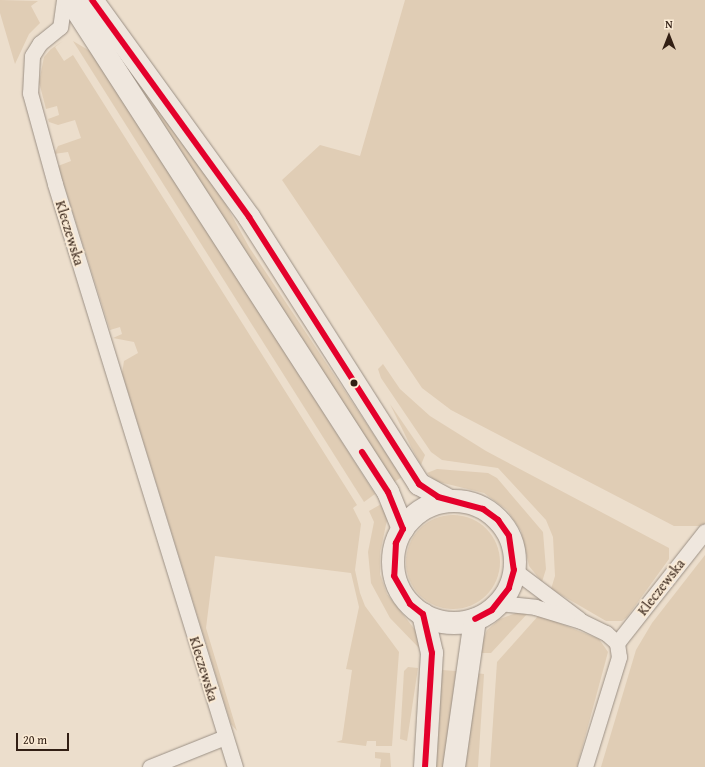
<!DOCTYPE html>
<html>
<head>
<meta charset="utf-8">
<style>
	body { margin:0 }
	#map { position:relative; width:705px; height:767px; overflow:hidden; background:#ecdecc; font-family:"Gentium Book Plus",serif }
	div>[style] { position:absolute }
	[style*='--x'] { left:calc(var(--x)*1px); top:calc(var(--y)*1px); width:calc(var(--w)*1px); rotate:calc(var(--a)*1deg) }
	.green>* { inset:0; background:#e0cdb5 }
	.round { border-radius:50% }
	.roads { filter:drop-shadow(0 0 1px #9b9085) drop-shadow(0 0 1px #9b9085) }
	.street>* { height:15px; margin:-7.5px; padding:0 7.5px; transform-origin:7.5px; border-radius:7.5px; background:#efe7de }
	.secondary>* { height:22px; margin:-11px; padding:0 11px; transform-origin:11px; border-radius:11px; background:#efe7de }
	.secondary>.ring { margin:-11px; padding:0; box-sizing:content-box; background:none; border:22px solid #efe7de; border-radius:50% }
	.bus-1>* { height:6px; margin:-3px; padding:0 3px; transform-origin:3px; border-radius:3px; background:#e4002b }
	.dots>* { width:11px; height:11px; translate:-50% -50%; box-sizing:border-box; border:2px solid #fbebd5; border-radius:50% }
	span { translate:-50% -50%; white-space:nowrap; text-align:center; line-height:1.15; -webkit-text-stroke:3.5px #fbebd5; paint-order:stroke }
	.street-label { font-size:14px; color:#321f14 }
	.north { position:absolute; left:649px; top:16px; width:40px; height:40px; -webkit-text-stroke:3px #fbebd5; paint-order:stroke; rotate:0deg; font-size:11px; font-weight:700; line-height:16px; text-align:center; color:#321f14 }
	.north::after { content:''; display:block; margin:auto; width:14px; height:18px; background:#321f14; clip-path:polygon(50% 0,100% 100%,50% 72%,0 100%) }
	.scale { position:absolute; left:16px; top:733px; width:53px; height:18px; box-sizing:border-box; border:2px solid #321f14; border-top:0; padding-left:5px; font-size:12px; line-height:14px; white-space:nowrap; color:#321f14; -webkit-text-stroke:3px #fbebd5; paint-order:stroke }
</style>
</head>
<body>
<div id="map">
	<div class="green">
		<i style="clip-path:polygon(0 0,38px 1px,31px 6px,40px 23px,29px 34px,15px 64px,0 13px)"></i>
		<i style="clip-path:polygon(81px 0,211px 177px,249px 247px,402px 477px,394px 482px)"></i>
		<i style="clip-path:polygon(405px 0,705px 0,705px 530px,699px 526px,674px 526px,451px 410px,422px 388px,282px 180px,320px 145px,360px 156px)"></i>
		<i style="clip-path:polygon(63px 41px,55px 47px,64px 61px,73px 55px,357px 505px,353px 508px,361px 524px,355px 570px,360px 593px,365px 606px,399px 652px,392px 746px,376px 746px,376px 741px,367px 741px,366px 746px,336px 742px,342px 740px,352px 670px,346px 669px,359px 607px,351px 573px,215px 556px,206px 628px,237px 731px,231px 724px,122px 373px,124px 361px,138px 353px,134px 342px,113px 338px,122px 334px,120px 327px,110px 330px,58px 166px,71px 161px,68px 152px,54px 154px,58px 146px,81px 138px,75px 120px,58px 125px,49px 122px,48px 119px,59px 115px,57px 106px,46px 109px,39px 82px,44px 57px,51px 49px)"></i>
		<i style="clip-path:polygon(73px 41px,95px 54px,375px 494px,364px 502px)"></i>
		<i style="clip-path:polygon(383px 364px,400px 389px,430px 416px,486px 451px,669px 548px,669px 559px,627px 617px,622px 621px,606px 621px,551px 589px,555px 576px,553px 537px,546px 520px,498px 468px,442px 460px,431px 452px,381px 378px,378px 369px)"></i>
		<i style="clip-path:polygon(390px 404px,425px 455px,421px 465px,411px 447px)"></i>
		<i style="clip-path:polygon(437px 469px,488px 473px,497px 478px,543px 532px,546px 569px,542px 582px,529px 566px,521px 531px,507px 510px,484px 493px,435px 481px,427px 473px)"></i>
		<i style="clip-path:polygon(383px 503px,387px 520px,380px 553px,380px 574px,387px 594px,416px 631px,419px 648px,390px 618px,371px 583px,368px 552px,374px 522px,369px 511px)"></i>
		<i class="round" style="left:406px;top:515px;width:94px;height:94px"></i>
		<i style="clip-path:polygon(705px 555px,705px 767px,601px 767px,636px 650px,652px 623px)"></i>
		<i style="clip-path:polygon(519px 612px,528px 613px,491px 653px,478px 653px,487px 630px,500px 619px)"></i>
		<i style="clip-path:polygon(539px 615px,599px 639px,608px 652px,577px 767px,490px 767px,497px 662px)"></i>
		<i style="clip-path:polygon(408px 667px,418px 668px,407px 741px,400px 739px,404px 671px)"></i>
		<i style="clip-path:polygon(442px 670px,456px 671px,444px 767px,435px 767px)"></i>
		<i style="clip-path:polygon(475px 673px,484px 674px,478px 767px,464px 767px)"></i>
		<i style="clip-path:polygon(375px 752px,390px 753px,391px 767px,380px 767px,381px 759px,375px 758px)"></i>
	</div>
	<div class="roads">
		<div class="street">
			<i style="--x:64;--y:0;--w:27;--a:98"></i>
			<i style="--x:60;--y:27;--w:26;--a:141"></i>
			<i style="--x:40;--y:43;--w:15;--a:122"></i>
			<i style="--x:32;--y:56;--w:37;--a:93"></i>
			<i style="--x:30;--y:93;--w:94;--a:74.6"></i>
			<i style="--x:55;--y:184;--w:610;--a:72.84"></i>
			<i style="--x:514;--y:570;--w:81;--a:37"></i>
			<i style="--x:499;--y:603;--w:36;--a:6"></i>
			<i style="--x:535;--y:607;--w:48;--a:16.9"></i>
			<i style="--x:581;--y:621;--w:28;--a:26"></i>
			<i style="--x:606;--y:633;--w:15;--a:42"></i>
			<i style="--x:617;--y:643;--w:14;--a:82"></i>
			<i style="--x:619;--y:657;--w:115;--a:107.2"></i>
			<i style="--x:617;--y:643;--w:142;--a:-51.8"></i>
			<i style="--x:150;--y:767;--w:81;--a:-21.8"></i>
		</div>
		<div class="secondary">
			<i style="--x:70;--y:0;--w:586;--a:57.12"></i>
			<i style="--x:388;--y:492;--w:40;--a:68"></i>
			<i style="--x:92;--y:0;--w:268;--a:54.1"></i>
			<i style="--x:249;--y:217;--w:317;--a:57.5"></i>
			<i style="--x:419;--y:484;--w:35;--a:29"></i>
			<i class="ring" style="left:393px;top:501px;width:100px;height:100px"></i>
			<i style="--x:423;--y:614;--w:40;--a:77"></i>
			<i style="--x:432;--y:653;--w:114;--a:93.5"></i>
			<i style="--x:454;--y:767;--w:149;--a:-81.9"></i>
		</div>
	</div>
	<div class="bus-1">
		<i style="--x:92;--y:0;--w:268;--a:54.1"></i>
		<i style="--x:249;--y:217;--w:317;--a:57.5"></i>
		<i style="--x:419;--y:484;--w:23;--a:34"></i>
		<i style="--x:438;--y:497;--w:47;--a:14.9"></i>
		<i style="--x:483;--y:509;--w:19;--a:36"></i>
		<i style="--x:498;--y:520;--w:19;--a:55"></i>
		<i style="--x:509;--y:536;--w:34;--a:82"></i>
		<i style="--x:514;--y:570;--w:19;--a:106"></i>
		<i style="--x:509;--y:588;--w:28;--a:128"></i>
		<i style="--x:492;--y:610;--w:19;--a:152"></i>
		<i style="--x:362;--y:452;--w:48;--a:57"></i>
		<i style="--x:388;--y:492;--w:40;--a:68"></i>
		<i style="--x:403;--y:529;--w:16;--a:117"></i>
		<i style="--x:396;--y:543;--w:33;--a:93"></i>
		<i style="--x:394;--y:576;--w:32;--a:60"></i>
		<i style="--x:410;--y:604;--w:16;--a:38"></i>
		<i style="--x:423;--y:614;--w:40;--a:77"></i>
		<i style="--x:432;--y:653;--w:114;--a:93.5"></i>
	</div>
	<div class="dots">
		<i style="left:354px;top:383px;background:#321f14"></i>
	</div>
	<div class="street-label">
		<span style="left:70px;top:233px;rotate:73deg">Kleczewska</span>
		<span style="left:661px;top:587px;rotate:-52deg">Kleczewska</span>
		<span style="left:204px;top:669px;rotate:73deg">Kleczewska</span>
	</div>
	<div class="north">N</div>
	<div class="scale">20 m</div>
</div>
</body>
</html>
